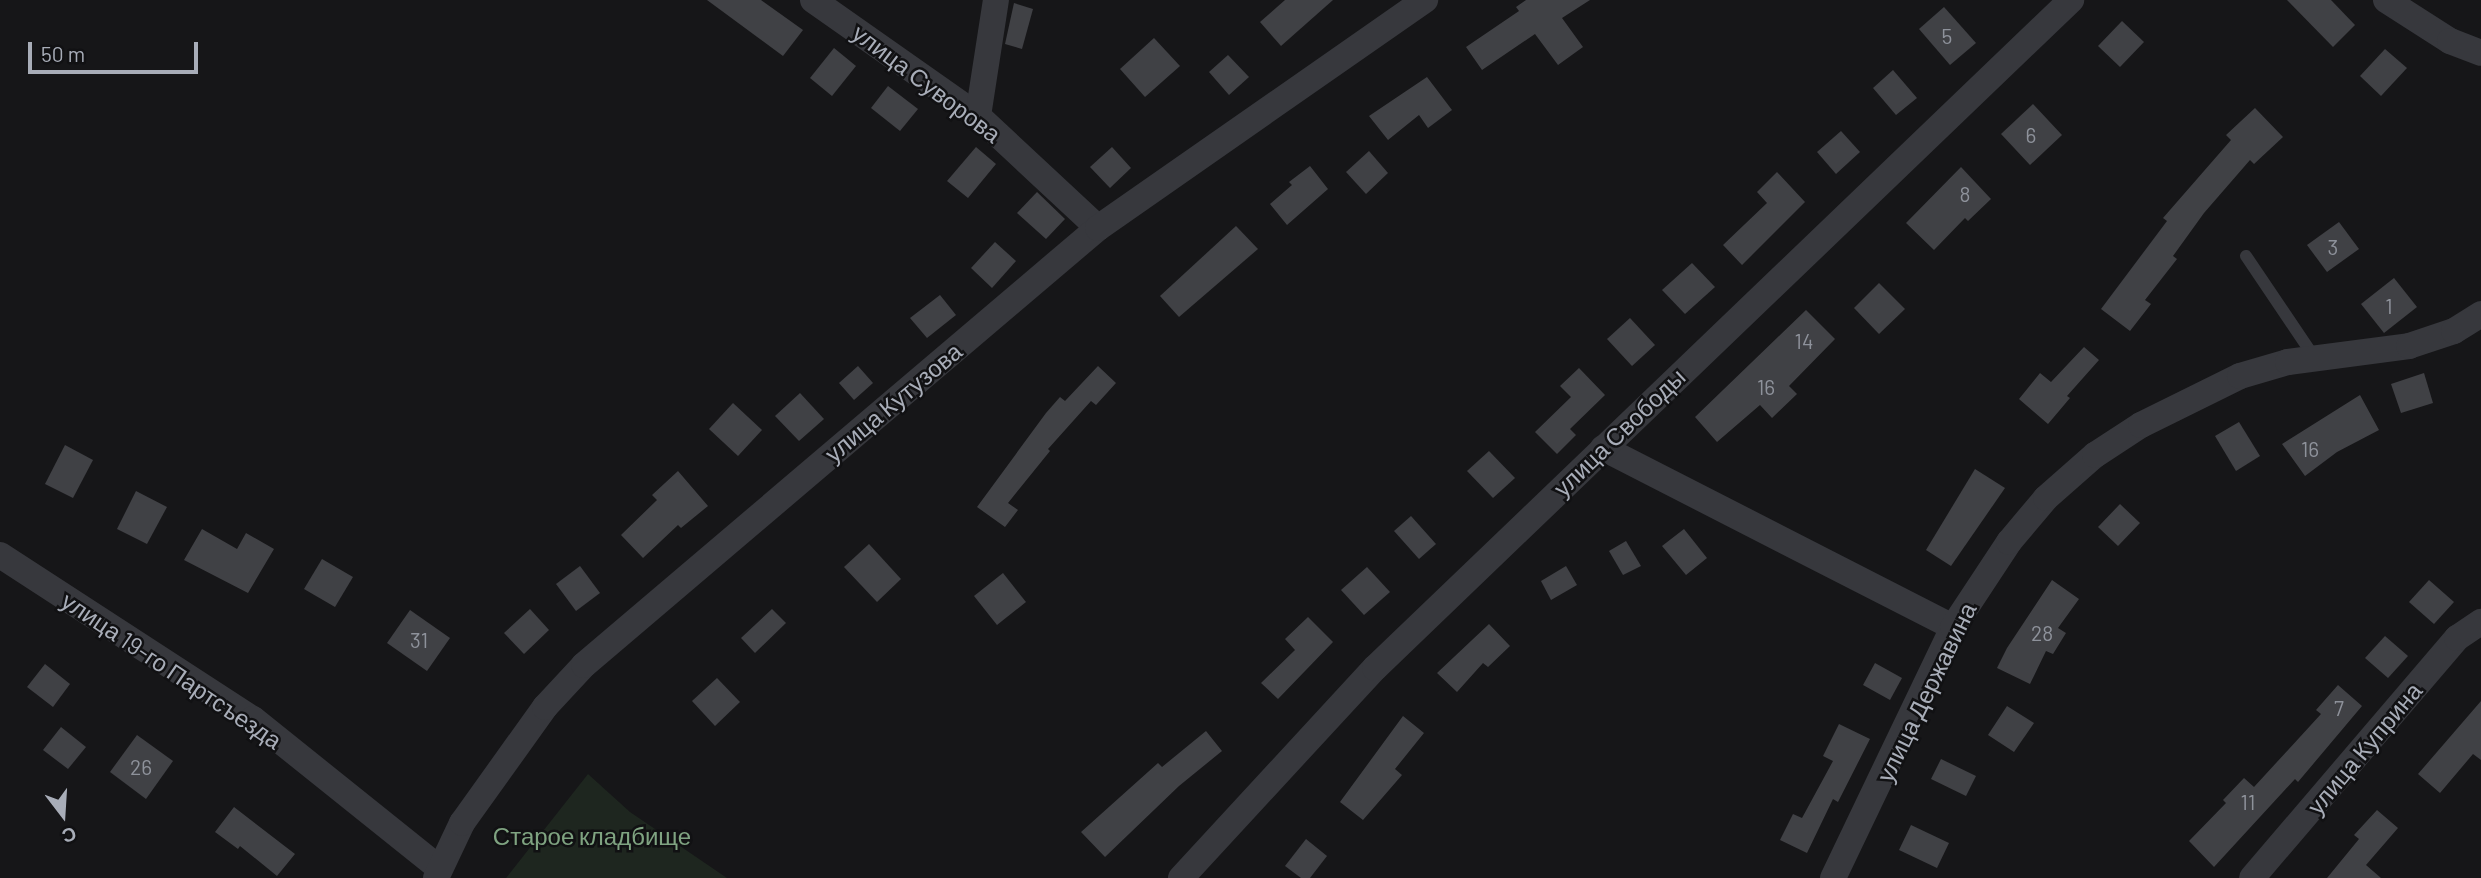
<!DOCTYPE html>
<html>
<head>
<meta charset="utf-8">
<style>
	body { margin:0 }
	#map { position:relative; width:2481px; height:878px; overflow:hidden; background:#161618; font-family:Barlow,sans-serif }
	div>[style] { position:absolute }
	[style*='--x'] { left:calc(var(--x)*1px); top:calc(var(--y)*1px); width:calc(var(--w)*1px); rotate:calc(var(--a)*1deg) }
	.green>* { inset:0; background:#1e261f }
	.building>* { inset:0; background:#404145 }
	.service>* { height:12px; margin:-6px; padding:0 6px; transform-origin:6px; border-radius:6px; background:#37383d }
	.minor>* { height:26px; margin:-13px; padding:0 13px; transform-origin:13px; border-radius:13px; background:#37383d }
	span { translate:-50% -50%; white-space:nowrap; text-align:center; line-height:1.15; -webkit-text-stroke:5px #111113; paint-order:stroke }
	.number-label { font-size:21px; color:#8e929b }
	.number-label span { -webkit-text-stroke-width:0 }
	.street-label { font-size:24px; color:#a8adb8 }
	.park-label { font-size:24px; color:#7fa381 }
	.north { position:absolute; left:28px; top:780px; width:70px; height:70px; -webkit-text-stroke:5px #111113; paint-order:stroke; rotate:163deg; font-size:19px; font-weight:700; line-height:28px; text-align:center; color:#a8adb8 }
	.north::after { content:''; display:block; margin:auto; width:24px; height:32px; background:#a8adb8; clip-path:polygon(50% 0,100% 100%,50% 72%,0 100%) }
	.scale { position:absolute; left:28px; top:42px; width:170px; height:32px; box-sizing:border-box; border:4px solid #a8adb8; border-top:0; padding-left:9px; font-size:21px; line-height:24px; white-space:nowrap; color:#a8adb8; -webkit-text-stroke:5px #111113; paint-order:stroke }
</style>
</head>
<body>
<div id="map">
	<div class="green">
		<i style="clip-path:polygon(588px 774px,630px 812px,727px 878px,506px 878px)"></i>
	</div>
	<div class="building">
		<i style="clip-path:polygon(707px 0,761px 0,803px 30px,783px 56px)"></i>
		<i style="clip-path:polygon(1285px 0,1333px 0,1281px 46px,1260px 22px)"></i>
		<i style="clip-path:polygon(1526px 0,1590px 0,1562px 18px,1583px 47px,1558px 65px,1535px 34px,1482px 70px,1466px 47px,1519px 11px,1516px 7px)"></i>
		<i style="clip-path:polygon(2287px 0,2331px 0,2355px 25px,2333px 47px)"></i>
		<i style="clip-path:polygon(1014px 3px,1033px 9px,1022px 49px,1005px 44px)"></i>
		<i style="clip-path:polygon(1944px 7px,1976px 43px,1950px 65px,1919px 29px)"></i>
		<i style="clip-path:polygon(2122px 21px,2144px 42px,2120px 67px,2098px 46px)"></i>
		<i style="clip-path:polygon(1154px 38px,1180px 66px,1145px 97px,1120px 69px)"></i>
		<i style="clip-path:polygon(834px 48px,856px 66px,832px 96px,810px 78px)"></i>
		<i style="clip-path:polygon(2385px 49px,2407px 68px,2381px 96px,2360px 76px)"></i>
		<i style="clip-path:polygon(1228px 55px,1249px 77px,1229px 95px,1209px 72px)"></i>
		<i style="clip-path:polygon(1893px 70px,1917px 98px,1896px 115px,1873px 88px)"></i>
		<i style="clip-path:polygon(1427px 77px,1452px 110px,1428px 128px,1419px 115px,1388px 140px,1369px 116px)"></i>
		<i style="clip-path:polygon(888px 86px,918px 109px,900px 131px,871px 108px)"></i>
		<i style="clip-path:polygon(2033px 104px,2062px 135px,2030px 165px,2001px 134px)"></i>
		<i style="clip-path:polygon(2255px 108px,2283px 137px,2254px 164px,2250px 160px,2204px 213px,2173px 256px,2177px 259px,2145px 300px,2151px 304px,2130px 331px,2101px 309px,2167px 221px,2163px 218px,2231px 140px,2226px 135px)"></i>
		<i style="clip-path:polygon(1841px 131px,1860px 152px,1836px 174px,1817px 152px)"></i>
		<i style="clip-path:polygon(976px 147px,996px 164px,968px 198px,947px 181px)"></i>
		<i style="clip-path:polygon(1112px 147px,1131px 168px,1110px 188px,1090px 167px)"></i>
		<i style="clip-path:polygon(1369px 151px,1388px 173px,1366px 194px,1346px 172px)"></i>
		<i style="clip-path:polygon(1310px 166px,1328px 189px,1287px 225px,1270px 204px,1292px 185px,1289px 182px)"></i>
		<i style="clip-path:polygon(1961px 167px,1991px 199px,1968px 221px,1965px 218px,1934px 250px,1906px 223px)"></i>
		<i style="clip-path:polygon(1777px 172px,1805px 202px,1742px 265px,1723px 245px,1767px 203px,1757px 192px)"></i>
		<i style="clip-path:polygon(1037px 192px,1065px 219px,1046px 239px,1017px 213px)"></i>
		<i style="clip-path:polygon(2339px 222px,2359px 249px,2327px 272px,2307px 245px)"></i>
		<i style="clip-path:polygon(1236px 226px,1258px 249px,1179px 317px,1160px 296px)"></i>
		<i style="clip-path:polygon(995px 242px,1016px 261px,992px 288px,971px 268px)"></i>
		<i style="clip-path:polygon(1692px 263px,1715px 287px,1685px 314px,1662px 290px)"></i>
		<i style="clip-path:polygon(2394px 278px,2417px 307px,2384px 333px,2361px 304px)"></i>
		<i style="clip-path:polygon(1879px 283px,1905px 309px,1879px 334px,1854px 308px)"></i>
		<i style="clip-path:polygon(940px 295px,956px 315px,927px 338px,910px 318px)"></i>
		<i style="clip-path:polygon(1806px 310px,1835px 339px,1789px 386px,1797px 394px,1772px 418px,1760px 405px,1717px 442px,1695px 417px)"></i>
		<i style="clip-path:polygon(1630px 318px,1655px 345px,1632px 366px,1607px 339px)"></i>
		<i style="clip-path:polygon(2084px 347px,2099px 360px,2067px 396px,2070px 398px,2048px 424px,2019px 399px,2040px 373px,2051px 382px)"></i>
		<i style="clip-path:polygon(858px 366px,873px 383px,854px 400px,839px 383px)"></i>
		<i style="clip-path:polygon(1098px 366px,1116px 383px,1096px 405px,1091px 401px,1048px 449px,1050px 451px,1008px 503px,1018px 510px,1005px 527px,977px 507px,1046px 413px,1060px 397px,1065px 401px)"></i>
		<i style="clip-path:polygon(1579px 368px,1605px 395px,1570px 429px,1576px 435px,1557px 454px,1535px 432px,1571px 397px,1560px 386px)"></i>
		<i style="clip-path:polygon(2424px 373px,2433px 403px,2401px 413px,2391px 384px)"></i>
		<i style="clip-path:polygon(800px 393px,824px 419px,799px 441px,775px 416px)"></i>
		<i style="clip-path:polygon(2360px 395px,2379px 430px,2337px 452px,2305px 476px,2282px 444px)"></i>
		<i style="clip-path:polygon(733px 403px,762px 430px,738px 456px,709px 429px)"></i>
		<i style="clip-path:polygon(2239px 422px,2260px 456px,2236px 471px,2215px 436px)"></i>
		<i style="clip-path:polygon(65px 445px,93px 460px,73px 498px,45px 484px)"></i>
		<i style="clip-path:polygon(1489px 451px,1515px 478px,1493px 498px,1467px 471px)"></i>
		<i style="clip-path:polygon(1975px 469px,2005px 488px,1951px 566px,1926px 550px)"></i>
		<i style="clip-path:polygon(678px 471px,708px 506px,681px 528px,678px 525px,643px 558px,621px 535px,657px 500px,652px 495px)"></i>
		<i style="clip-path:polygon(136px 491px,167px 507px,147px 544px,117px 529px)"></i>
		<i style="clip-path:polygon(2120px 504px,2140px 523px,2118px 546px,2098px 527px)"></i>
		<i style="clip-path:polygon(1411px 516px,1436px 544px,1419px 559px,1394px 531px)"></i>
		<i style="clip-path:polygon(202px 529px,237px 549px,246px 533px,274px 549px,248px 593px,184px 560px)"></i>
		<i style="clip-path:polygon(1684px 529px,1707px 558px,1686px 575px,1662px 546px)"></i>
		<i style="clip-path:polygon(1626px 541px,1641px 566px,1623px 575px,1609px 551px)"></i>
		<i style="clip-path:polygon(869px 544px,901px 579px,877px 602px,844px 567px)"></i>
		<i style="clip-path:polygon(322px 559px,353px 577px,335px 607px,304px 589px)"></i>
		<i style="clip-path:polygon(580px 566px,600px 593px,576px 611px,556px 584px)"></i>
		<i style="clip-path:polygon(1566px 566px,1577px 585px,1551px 600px,1541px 581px)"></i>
		<i style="clip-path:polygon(1367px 567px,1390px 592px,1364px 615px,1341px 590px)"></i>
		<i style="clip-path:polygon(1003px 573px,1026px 602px,997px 625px,974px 596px)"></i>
		<i style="clip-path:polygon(2052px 580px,2079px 599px,2058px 628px,2066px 633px,2053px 654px,2046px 651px,2030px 684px,1997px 668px,2007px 648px)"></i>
		<i style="clip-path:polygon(2429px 580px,2454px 602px,2434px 624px,2409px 602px)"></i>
		<i style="clip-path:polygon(530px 609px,549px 630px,524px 654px,504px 633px)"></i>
		<i style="clip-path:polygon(772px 609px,786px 623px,755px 653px,741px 638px)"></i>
		<i style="clip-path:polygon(410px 610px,450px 638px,427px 671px,387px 643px)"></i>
		<i style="clip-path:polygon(1308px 617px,1333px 642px,1278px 699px,1261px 683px,1295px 650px,1285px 639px)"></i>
		<i style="clip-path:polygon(1489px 624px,1510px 646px,1488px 667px,1483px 663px,1457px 692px,1437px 673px)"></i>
		<i style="clip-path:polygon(2385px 636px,2408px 656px,2388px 678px,2365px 658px)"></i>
		<i style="clip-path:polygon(1875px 663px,1902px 678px,1890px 700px,1863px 685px)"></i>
		<i style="clip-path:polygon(45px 664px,70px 684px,53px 707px,27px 687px)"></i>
		<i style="clip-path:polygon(717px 678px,740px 702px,715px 726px,692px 701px)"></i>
		<i style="clip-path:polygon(2338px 685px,2362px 706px,2298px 782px,2295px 779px,2214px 867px,2189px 841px,2226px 803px,2223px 800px,2244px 778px,2254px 787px,2321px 714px,2316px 710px)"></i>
		<i style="clip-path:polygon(2481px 701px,2481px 760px,2473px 754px,2440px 793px,2418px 774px)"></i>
		<i style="clip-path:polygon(2007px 706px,2034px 723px,2014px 752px,1988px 735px)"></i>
		<i style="clip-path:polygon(1403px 716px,1424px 733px,1395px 769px,1402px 775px,1363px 820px,1340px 802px)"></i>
		<i style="clip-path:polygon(1839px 724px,1870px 739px,1838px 802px,1833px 799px,1807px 853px,1780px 840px,1793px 814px,1802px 818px,1833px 761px,1823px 756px)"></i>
		<i style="clip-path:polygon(61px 727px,86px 747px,68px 769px,43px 750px)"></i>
		<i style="clip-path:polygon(1206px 731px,1222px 751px,1179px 786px,1105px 857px,1081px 832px,1158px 763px,1162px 767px)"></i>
		<i style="clip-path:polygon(137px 735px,173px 761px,146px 799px,110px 772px)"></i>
		<i style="clip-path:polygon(1941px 759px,1976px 776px,1966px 796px,1931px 779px)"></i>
		<i style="clip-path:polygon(234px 807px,295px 854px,277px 876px,240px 846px,238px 849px,215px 832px)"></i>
		<i style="clip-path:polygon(2377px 810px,2398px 828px,2366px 865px,2381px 878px,2327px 878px,2359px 839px,2354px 835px)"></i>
		<i style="clip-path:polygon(1911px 825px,1949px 843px,1937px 868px,1899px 850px)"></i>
		<i style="clip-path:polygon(1306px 839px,1327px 856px,1310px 878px,1301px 878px,1285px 866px)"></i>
	</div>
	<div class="service">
		<i style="--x:2246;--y:256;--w:122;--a:56"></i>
	</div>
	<div class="minor">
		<i style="--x:813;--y:0;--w:202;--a:35.1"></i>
		<i style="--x:978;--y:116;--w:164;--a:43"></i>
		<i style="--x:2386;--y:0;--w:76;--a:32.6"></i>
		<i style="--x:2450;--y:41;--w:33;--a:21"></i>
		<i style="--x:978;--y:116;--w:117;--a:-81.2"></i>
		<i style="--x:1603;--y:448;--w:393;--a:27.1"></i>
		<i style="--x:0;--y:555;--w:302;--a:33"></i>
		<i style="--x:253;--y:719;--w:238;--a:38.7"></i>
		<i style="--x:436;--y:878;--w:61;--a:-64.7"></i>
		<i style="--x:462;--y:823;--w:143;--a:-54.4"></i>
		<i style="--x:545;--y:707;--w:57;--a:-47.1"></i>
		<i style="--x:584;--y:665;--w:675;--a:-40.37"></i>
		<i style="--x:1098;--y:228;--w:399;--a:-34.9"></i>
		<i style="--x:1181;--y:878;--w:286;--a:-47.3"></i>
		<i style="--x:1375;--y:668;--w:965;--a:-43.82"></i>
		<i style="--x:1833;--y:878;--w:278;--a:-64.4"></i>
		<i style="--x:1953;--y:627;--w:102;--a:-56.6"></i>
		<i style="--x:2009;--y:542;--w:57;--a:-49.9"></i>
		<i style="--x:2046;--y:498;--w:65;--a:-41.3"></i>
		<i style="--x:2095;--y:455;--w:55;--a:-33.1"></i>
		<i style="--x:2141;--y:425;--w:110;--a:-26.3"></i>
		<i style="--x:2240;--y:376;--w:50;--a:-16.3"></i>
		<i style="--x:2288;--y:362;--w:122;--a:-7.5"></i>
		<i style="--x:2409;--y:346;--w:47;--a:-18.4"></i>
		<i style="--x:2454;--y:331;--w:32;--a:-32"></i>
		<i style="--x:2252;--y:878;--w:316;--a:-49.5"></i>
		<i style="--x:2457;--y:638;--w:29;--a:-34"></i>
	</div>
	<div class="number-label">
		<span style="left:1947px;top:36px">5</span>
		<span style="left:2031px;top:135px">6</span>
		<span style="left:1965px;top:194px">8</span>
		<span style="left:2333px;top:247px">3</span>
		<span style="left:2389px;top:306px">1</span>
		<span style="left:1804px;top:341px">14</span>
		<span style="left:1766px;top:387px">16</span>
		<span style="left:2310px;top:449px">16</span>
		<span style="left:2042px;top:633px">28</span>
		<span style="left:419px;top:640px">31</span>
		<span style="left:2339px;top:708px">7</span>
		<span style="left:141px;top:767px">26</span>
		<span style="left:2248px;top:802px">11</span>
	</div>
	<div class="street-label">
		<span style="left:927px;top:83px;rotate:37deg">улица Суворова</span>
		<span style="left:893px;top:402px;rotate:-40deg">улица Кутузова</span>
		<span style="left:1619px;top:432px;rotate:-44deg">улица Свободы</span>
		<span style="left:172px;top:670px;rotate:34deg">улица 19-го Партсъезда</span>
		<span style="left:1926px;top:692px;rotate:-64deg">улица Державина</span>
		<span style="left:2364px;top:748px;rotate:-50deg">улица Куприна</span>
	</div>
	<div class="park-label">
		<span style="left:592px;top:836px">Старое кладбище</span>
	</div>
	<div class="north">С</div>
	<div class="scale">50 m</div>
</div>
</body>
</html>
